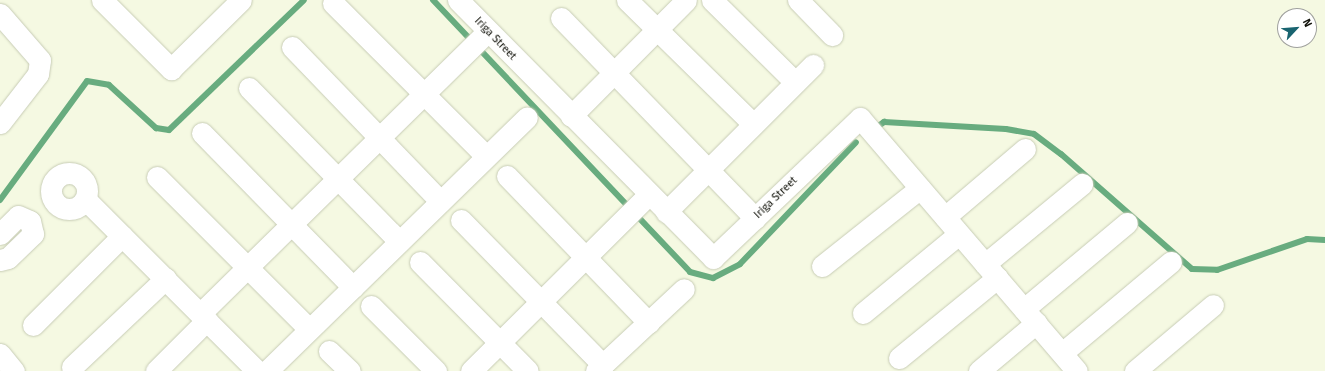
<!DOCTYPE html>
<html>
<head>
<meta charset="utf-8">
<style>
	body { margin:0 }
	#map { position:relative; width:1325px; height:371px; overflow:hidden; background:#f5f9e2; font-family:"Fira Sans",sans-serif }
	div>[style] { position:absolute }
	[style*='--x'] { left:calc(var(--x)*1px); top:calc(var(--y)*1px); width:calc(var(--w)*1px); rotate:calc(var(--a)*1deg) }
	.stream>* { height:6px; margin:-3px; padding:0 3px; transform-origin:3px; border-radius:3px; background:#68ac7f }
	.roads { filter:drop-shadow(0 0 1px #c7ccb5) drop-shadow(0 0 1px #c7ccb5) }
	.minor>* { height:21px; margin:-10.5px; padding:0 10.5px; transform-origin:10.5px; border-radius:10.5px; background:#fff }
	.minor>.ring { margin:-10.5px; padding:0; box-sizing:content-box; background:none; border:21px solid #fff; border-radius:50% }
	span { translate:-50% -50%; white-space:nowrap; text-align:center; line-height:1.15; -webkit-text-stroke:3.5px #fff; paint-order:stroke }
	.street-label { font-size:11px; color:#101109 }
	.north { position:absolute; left:1277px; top:8px; width:40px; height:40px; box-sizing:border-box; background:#fff; border:1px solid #9fa09d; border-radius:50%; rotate:64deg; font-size:11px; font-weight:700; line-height:16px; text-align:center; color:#101109 }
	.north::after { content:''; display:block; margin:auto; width:14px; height:18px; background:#196470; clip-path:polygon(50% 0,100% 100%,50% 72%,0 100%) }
</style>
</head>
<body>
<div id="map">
	<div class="stream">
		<i style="--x:433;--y:0;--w:374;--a:46.6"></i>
		<i style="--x:690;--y:272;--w:24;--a:15"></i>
		<i style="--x:713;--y:278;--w:30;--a:-27"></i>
		<i style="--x:740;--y:264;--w:168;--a:-46.4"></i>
		<i style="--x:873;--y:130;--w:14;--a:-36"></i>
		<i style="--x:884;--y:122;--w:122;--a:3.3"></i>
		<i style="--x:1006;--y:129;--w:28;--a:10"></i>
		<i style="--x:1034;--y:134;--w:34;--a:37"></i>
		<i style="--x:1061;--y:154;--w:174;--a:41.3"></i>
		<i style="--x:1192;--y:269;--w:25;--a:2"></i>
		<i style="--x:1217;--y:270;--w:95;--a:-19"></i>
		<i style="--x:1307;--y:239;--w:18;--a:3"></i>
		<i style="--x:0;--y:200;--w:147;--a:-53.8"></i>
		<i style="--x:87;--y:81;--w:22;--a:10"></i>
		<i style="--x:109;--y:85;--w:64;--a:42.5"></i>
		<i style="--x:156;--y:128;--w:13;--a:9"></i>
		<i style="--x:169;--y:130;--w:187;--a:-43.9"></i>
	</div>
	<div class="roads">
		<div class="minor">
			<i style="--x:102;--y:0;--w:98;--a:45"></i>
			<i style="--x:171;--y:69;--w:98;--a:-44.6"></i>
			<i style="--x:458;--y:0;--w:363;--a:45.3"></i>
			<i style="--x:713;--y:258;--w:203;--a:-43.6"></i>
			<i style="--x:860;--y:118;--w:333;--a:49.4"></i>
			<i style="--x:627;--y:0;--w:177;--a:44.5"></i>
			<i style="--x:712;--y:0;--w:117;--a:44.7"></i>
			<i style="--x:798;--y:0;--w:49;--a:45.8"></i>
			<i style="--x:333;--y:3;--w:216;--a:45"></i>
			<i style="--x:0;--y:14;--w:61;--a:49"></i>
			<i style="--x:40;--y:60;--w:14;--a:98"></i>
			<i style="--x:38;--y:74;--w:62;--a:127.8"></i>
			<i style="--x:561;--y:18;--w:279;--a:45.9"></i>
			<i style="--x:292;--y:47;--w:214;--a:46.1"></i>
			<i style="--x:249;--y:88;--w:214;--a:45.6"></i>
			<i style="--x:571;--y:116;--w:163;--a:-45.2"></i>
			<i style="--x:202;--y:133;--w:216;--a:45.6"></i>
			<i class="ring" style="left:51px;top:173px;width:15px;height:15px"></i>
			<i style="--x:507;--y:176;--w:204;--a:46"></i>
			<i style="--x:157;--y:177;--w:215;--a:45"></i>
			<i style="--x:86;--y:200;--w:242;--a:45"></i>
			<i style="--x:666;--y:212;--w:208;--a:-45"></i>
			<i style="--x:945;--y:217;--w:105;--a:-40.4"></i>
			<i style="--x:461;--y:220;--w:203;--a:45.6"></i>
			<i style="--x:0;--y:234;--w:25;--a:-45"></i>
			<i style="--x:18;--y:216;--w:13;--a:23"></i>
			<i style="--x:0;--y:260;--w:8;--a:-14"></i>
			<i style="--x:8;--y:258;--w:35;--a:-44"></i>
			<i style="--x:33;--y:234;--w:13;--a:-103"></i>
			<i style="--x:420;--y:262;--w:153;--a:45.3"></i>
			<i style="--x:985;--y:264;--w:126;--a:-39.5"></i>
			<i style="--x:822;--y:266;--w:125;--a:-38.5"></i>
			<i style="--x:371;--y:306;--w:92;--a:45"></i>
			<i style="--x:1024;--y:309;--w:134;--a:-39.9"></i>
			<i style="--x:201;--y:313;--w:401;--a:-44.5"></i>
			<i style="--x:863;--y:313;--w:124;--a:-39.5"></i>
			<i style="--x:33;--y:325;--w:126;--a:-45"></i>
			<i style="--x:329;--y:351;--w:29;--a:44"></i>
			<i style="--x:1062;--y:353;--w:142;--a:-39.9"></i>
			<i style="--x:0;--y:354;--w:22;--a:51"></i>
			<i style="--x:899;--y:358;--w:127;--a:-39.2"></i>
			<i style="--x:72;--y:367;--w:129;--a:-43.4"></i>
			<i style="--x:156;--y:371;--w:72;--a:-45"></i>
			<i style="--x:267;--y:371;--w:363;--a:-44.3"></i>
			<i style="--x:471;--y:371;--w:251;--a:-44.8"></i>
			<i style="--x:596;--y:371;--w:120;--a:-43"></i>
			<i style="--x:979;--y:371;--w:75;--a:-40.1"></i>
			<i style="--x:1135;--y:371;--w:102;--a:-40.2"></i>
		</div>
	</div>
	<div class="street-label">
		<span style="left:495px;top:39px;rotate:46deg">Iriga Street</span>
		<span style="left:776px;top:198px;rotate:-44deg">Iriga Street</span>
	</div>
	<div class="north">N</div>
</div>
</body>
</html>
